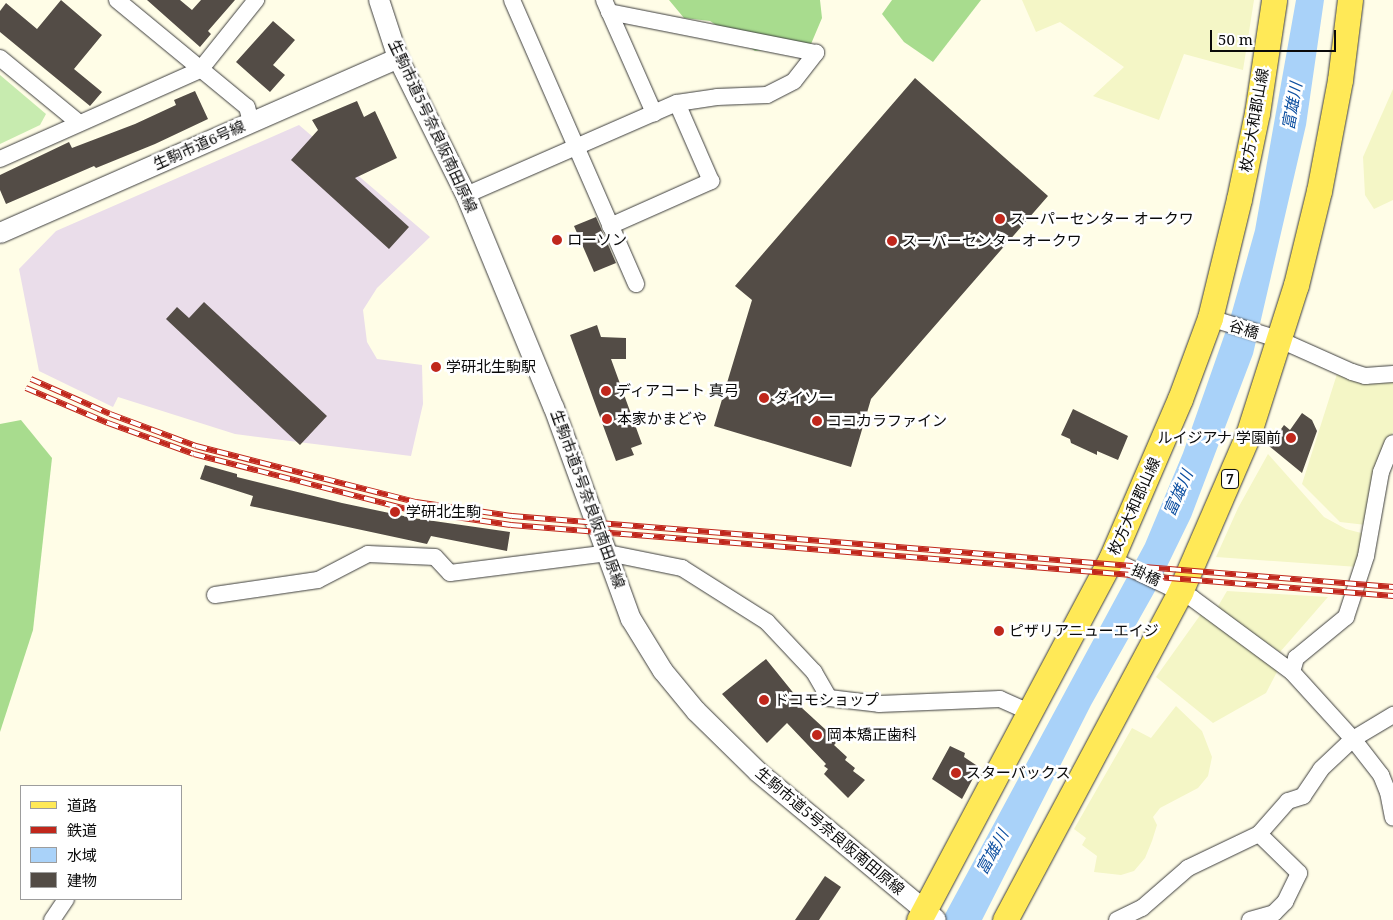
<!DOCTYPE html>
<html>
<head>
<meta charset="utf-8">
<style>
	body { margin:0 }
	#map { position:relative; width:1393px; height:920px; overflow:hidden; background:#fffde7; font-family:"Noto Serif","Noto Sans JP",serif }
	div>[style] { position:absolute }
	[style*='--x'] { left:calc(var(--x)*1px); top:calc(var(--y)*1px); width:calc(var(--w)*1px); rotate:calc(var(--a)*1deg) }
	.industrial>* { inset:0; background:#eaddea }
	.farmland>* { inset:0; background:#f4f6c6 }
	.green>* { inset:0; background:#c7ebaf }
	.forest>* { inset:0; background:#a8dc8e }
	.water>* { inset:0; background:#a9d2f9 }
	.building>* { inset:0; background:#534c46 }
	.roads { filter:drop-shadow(0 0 1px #3d3d3d) drop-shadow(0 0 1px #3d3d3d) }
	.minor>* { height:16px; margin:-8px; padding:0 8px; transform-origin:8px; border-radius:8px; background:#fff }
	.tertiary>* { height:20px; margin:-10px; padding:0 10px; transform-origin:10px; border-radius:10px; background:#fff }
	.primary>* { height:25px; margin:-12.5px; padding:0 12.5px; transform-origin:12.5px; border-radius:12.5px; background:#ffe957 }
	.rail>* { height:5.5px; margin-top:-2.75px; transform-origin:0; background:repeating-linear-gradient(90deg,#fff 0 11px,#c0271c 0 22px); box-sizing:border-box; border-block:1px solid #c0271c }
	.dots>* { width:14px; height:14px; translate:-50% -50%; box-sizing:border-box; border:2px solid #fff; border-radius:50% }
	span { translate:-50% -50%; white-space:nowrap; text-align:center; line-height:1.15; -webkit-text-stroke:5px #fff; paint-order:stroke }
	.shield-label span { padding:1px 4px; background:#fff; border:1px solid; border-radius:4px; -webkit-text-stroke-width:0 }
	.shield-label { font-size:14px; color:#0a0a0a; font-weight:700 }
	.street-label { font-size:15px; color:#0a0a0a }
	.poi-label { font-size:15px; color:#0a0a0a }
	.left { translate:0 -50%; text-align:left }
	.right { translate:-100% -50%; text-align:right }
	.water-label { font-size:16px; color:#0e50a1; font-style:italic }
	.legend { position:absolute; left:20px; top:785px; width:162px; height:115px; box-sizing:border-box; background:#fff; border:1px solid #9d9d9d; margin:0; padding:6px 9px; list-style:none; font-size:15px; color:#0a0a0a }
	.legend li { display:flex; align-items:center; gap:10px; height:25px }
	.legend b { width:25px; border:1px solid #9d9d9d }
	.scale { position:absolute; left:1210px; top:30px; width:126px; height:22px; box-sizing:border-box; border:2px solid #0a0a0a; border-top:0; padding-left:6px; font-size:15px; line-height:18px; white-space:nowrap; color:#0a0a0a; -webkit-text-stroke:4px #fff; paint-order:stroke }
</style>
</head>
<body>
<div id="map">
	<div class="industrial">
		<i style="clip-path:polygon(299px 125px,430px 237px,377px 288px,363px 310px,367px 342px,377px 359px,422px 365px,423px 404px,411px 456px,235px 434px,118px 397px,113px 407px,39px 371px,19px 269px,56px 231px)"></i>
	</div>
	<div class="farmland">
		<i style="clip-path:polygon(1022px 0,1254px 0,1243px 70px,1184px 54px,1159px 120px,1093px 96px,1124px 67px,1060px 22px,1036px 32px)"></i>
		<i style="clip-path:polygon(1393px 89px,1393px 200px,1374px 209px,1365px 195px,1363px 157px)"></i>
		<i style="clip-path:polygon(1337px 374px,1356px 380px,1393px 382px,1393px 432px,1380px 464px,1366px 525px,1340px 522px,1302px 484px)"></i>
		<i style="clip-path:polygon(1268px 454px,1324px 517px,1346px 529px,1365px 534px,1358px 567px,1216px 557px,1238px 508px)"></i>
		<i style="clip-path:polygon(1227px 591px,1328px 597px,1280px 652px,1217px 608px)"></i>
		<i style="clip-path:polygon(1201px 614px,1278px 670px,1266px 693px,1213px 723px,1156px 677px)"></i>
		<i style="clip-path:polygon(1176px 706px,1202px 731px,1212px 757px,1208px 776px,1198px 788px,1160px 808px,1153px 817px,1157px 825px,1152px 841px,1145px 858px,1134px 871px,1121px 875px,1094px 872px,1097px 856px,1082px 845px,1086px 838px,1074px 829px,1132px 728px,1151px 738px)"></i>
	</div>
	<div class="green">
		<i style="clip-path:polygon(0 75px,46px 114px,40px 125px,0 144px)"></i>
	</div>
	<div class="forest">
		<i style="clip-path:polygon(669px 0,820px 0,822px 18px,811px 44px,755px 51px,710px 21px,684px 18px)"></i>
		<i style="clip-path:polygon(892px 0,981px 0,933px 62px,904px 42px,882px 14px)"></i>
		<i style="clip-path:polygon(21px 420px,52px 458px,33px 630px,0 732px,0 424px)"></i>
	</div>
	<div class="water">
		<i style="clip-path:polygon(1296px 0,1324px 0,1306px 125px,1253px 354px,1191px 517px,1155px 591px,1091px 705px,982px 920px,942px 920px,1145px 544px,1183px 453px,1230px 319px,1255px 230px)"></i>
	</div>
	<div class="building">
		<i style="clip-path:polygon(61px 0,102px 35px,74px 69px,102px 92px,90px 106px,0 32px,0 11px,6px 3px,37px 29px)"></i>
		<i style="clip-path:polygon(147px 0,180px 0,192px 10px,201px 0,235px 0,208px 31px,211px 34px,200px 47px)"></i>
		<i style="clip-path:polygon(273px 21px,295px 40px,273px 65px,285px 75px,270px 92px,236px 62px)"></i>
		<i style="clip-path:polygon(915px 78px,1048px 196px,871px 399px,851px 467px,714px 426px,752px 300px,735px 286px)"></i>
		<i style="clip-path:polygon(195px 91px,208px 119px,155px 144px,96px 168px,94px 166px,6px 204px,0 190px,0 175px,69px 142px,72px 148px,135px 124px,176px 105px,174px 100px)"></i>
		<i style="clip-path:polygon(357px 101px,364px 117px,375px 111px,397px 158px,355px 178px,409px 227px,389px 249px,291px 160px,318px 130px,312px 120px)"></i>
		<i style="clip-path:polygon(596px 217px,616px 263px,594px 272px,574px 226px)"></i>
		<i style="clip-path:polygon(204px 302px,327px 416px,300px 445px,166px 319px,177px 307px,189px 318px)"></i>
		<i style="clip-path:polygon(597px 325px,601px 337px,626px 338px,626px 359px,611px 359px,642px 444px,631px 448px,634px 455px,616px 461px,570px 335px)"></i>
		<i style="clip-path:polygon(1073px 409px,1128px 436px,1118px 460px,1097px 451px,1097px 455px,1071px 443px,1070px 439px,1061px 435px)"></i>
		<i style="clip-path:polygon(1302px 413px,1312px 420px,1317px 431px,1302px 473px,1269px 446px,1284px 425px,1290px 430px)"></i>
		<i style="clip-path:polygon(205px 465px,237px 474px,237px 477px,342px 503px,413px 518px,510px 532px,507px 551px,431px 536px,427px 544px,250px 506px,253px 496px,200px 479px)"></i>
		<i style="clip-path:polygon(766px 659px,804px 706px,802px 708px,838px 741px,834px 745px,847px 757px,845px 760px,855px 768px,853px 771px,865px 780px,848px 798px,824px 774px,828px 769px,824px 766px,826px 764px,787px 723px,767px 743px,722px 694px)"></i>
		<i style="clip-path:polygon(950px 746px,965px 753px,964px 757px,979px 767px,962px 799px,932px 779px)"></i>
		<i style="clip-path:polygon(825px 876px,841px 887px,819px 920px,795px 920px)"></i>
	</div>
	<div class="roads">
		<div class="minor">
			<i style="--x:117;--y:0;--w:168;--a:39.5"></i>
			<i style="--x:247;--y:107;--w:16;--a:75"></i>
			<i style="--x:512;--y:0;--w:310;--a:66.4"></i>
			<i style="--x:604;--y:0;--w:124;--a:66.1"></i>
			<i style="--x:0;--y:58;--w:102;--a:39.4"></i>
			<i style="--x:0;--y:159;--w:219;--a:-24"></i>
			<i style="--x:200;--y:70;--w:90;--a:-51.3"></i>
			<i style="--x:466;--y:195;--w:230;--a:-23.6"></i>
			<i style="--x:677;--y:103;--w:40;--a:-8.5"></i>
			<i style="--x:717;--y:97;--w:50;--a:-2.3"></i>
			<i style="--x:767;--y:95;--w:30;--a:-27"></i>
			<i style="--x:794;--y:81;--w:36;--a:-52"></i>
			<i style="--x:816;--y:53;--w:211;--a:-168.8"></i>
			<i style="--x:610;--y:226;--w:111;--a:-24"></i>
			<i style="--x:711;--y:181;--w:85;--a:-113.6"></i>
			<i style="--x:1210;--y:318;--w:71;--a:17.2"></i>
			<i style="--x:1278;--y:339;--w:81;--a:24"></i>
			<i style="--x:1352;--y:372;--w:14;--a:17"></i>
			<i style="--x:1365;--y:376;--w:28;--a:-4"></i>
			<i style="--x:1111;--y:559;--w:90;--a:25.7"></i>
			<i style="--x:1192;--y:598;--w:124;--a:36.5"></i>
			<i style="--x:1292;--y:672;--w:91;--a:47.7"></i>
			<i style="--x:1353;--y:739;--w:46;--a:52.1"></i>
			<i style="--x:1381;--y:775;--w:18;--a:68"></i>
			<i style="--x:1388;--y:792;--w:26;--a:79"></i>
			<i style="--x:215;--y:595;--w:104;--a:-8.3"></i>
			<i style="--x:318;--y:580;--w:56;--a:-27.5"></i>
			<i style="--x:368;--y:554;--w:67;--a:2.6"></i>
			<i style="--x:435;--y:557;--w:22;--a:47"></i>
			<i style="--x:450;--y:573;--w:159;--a:-7.2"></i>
			<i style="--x:608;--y:553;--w:76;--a:11.5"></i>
			<i style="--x:682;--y:568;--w:101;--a:32.4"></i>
			<i style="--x:767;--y:622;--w:69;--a:46.8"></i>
			<i style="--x:814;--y:672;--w:30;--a:60"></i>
			<i style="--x:829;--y:698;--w:50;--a:6.8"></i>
			<i style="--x:879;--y:704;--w:121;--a:-2.4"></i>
			<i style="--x:1000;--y:699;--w:32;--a:24"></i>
			<i style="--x:1292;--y:672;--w:15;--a:-74"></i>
			<i style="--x:1296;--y:658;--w:65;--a:-39.4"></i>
			<i style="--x:1346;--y:617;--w:64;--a:-71.8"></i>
			<i style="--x:1366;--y:556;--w:85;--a:-79.9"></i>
			<i style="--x:1381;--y:472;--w:31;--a:-68"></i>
			<i style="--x:52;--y:920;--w:25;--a:-56"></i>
			<i style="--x:1117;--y:920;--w:28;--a:-26"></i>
			<i style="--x:1142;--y:908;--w:61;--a:-41"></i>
			<i style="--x:1188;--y:868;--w:79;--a:-25.6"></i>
			<i style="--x:1259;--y:834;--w:44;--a:-48.7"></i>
			<i style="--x:1288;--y:801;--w:16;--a:-18"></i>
			<i style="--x:1303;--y:796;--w:32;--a:-56"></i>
			<i style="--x:1321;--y:769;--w:44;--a:-43.2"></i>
			<i style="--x:1353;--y:739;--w:47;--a:-31"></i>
			<i style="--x:1250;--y:920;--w:25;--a:-16"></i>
			<i style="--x:1274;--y:913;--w:16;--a:-45"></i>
			<i style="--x:1285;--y:902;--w:32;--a:-64"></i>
			<i style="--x:1299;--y:873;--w:56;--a:-135.7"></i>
		</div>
		<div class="tertiary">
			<i style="--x:379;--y:0;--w:61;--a:71.9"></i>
			<i style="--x:398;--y:58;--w:153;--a:63.6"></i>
			<i style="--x:466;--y:195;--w:230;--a:67.6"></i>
			<i style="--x:554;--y:408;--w:225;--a:70"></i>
			<i style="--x:631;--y:619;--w:61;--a:58.4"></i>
			<i style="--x:663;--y:671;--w:52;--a:50.5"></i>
			<i style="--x:696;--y:711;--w:87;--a:44.5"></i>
			<i style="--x:758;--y:772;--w:231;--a:39.7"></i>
			<i style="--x:0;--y:233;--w:435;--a:-23.7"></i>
		</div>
		<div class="primary">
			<i style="--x:919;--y:920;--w:409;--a:-62"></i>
			<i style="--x:1111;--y:559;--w:174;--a:-66.7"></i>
			<i style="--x:1180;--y:399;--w:86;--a:-69.7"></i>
			<i style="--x:1210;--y:318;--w:122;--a:-76.3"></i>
			<i style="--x:1239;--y:199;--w:88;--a:-78.2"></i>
			<i style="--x:1257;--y:113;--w:114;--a:-81.4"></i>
			<i style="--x:1005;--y:920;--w:372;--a:-61.9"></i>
			<i style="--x:1180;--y:592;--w:171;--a:-66.6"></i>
			<i style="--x:1248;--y:435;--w:157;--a:-72.3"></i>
			<i style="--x:1296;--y:285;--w:97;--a:-76.3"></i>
			<i style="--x:1319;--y:191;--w:113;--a:-79.3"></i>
			<i style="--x:1340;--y:80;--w:81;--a:-82.9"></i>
		</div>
	</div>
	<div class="rail">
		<i style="--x:31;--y:379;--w:86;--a:23.9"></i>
		<i style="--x:110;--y:414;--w:92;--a:20.4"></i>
		<i style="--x:196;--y:446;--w:227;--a:14.3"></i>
		<i style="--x:416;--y:502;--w:97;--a:8.3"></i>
		<i style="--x:512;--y:516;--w:884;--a:4.61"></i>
		<i style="--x:26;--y:388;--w:89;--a:23.1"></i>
		<i style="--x:108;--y:423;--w:91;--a:19.8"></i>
		<i style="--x:194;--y:454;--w:228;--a:14.5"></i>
		<i style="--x:415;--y:511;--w:97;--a:8.3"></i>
		<i style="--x:511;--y:525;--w:885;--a:4.6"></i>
	</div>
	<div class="dots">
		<i style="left:1000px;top:219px;background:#c0271c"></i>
		<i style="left:557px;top:240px;background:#c0271c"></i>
		<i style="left:892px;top:241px;background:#c0271c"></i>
		<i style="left:436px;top:367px;background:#c0271c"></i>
		<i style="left:606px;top:391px;background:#c0271c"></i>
		<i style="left:764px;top:398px;background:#c0271c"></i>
		<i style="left:607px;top:419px;background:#c0271c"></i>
		<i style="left:817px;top:421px;background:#c0271c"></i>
		<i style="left:1291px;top:438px;background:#c0271c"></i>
		<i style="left:395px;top:512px;background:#c0271c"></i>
		<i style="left:999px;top:631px;background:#c0271c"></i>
		<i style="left:764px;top:700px;background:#c0271c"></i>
		<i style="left:817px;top:735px;background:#c0271c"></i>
		<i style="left:956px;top:773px;background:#c0271c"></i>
	</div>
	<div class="shield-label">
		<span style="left:1230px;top:479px">7</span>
	</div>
	<div class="street-label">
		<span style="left:1254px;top:120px;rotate:-80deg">枚方大和郡山線</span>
		<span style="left:433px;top:126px;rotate:65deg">生駒市道5号奈良阪南田原線</span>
		<span style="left:199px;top:145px;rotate:-24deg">生駒市道6号線</span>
		<span style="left:1244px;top:329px;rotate:17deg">谷橋</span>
		<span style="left:588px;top:499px;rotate:70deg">生駒市道5号奈良阪南田原線</span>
		<span style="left:1134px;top:506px;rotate:-66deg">枚方大和郡山線</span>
		<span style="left:1146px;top:575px;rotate:25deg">掛橋</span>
		<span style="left:830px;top:831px;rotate:40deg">生駒市道5号奈良阪南田原線</span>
	</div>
	<div class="poi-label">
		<span class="left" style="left:1010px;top:219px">スーパーセンター オークワ</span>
		<span class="left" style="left:567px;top:240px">ローソン</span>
		<span class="left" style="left:902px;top:241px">スーパーセンターオークワ</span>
		<span class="left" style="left:446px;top:367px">学研北生駒駅</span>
		<span class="left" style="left:616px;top:391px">ディアコート 真弓</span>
		<span class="left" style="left:774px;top:398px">ダイソー</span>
		<span class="left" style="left:617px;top:419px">本家かまどや</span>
		<span class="left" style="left:827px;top:421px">ココカラファイン</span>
		<span class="right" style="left:1281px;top:438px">ルイジアナ 学園前</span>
		<span class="left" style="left:406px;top:512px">学研北生駒</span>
		<span class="left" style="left:1009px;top:631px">ピザリアニューエイジ</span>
		<span class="left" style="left:774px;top:700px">ドコモショップ</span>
		<span class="left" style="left:827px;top:735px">岡本矯正歯科</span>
		<span class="left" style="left:966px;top:773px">スターバックス</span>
	</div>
	<div class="water-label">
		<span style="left:1292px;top:106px;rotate:-80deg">富雄川</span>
		<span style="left:1178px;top:493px;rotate:-66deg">富雄川</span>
		<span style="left:992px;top:852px;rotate:-61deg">富雄川</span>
	</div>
	<ul class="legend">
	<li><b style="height:6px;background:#ffe957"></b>道路</li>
	<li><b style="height:6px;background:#c0271c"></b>鉄道</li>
	<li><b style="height:14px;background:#a9d2f9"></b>水域</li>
	<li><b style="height:14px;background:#534c46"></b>建物</li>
	</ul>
	<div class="scale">50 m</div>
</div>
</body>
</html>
